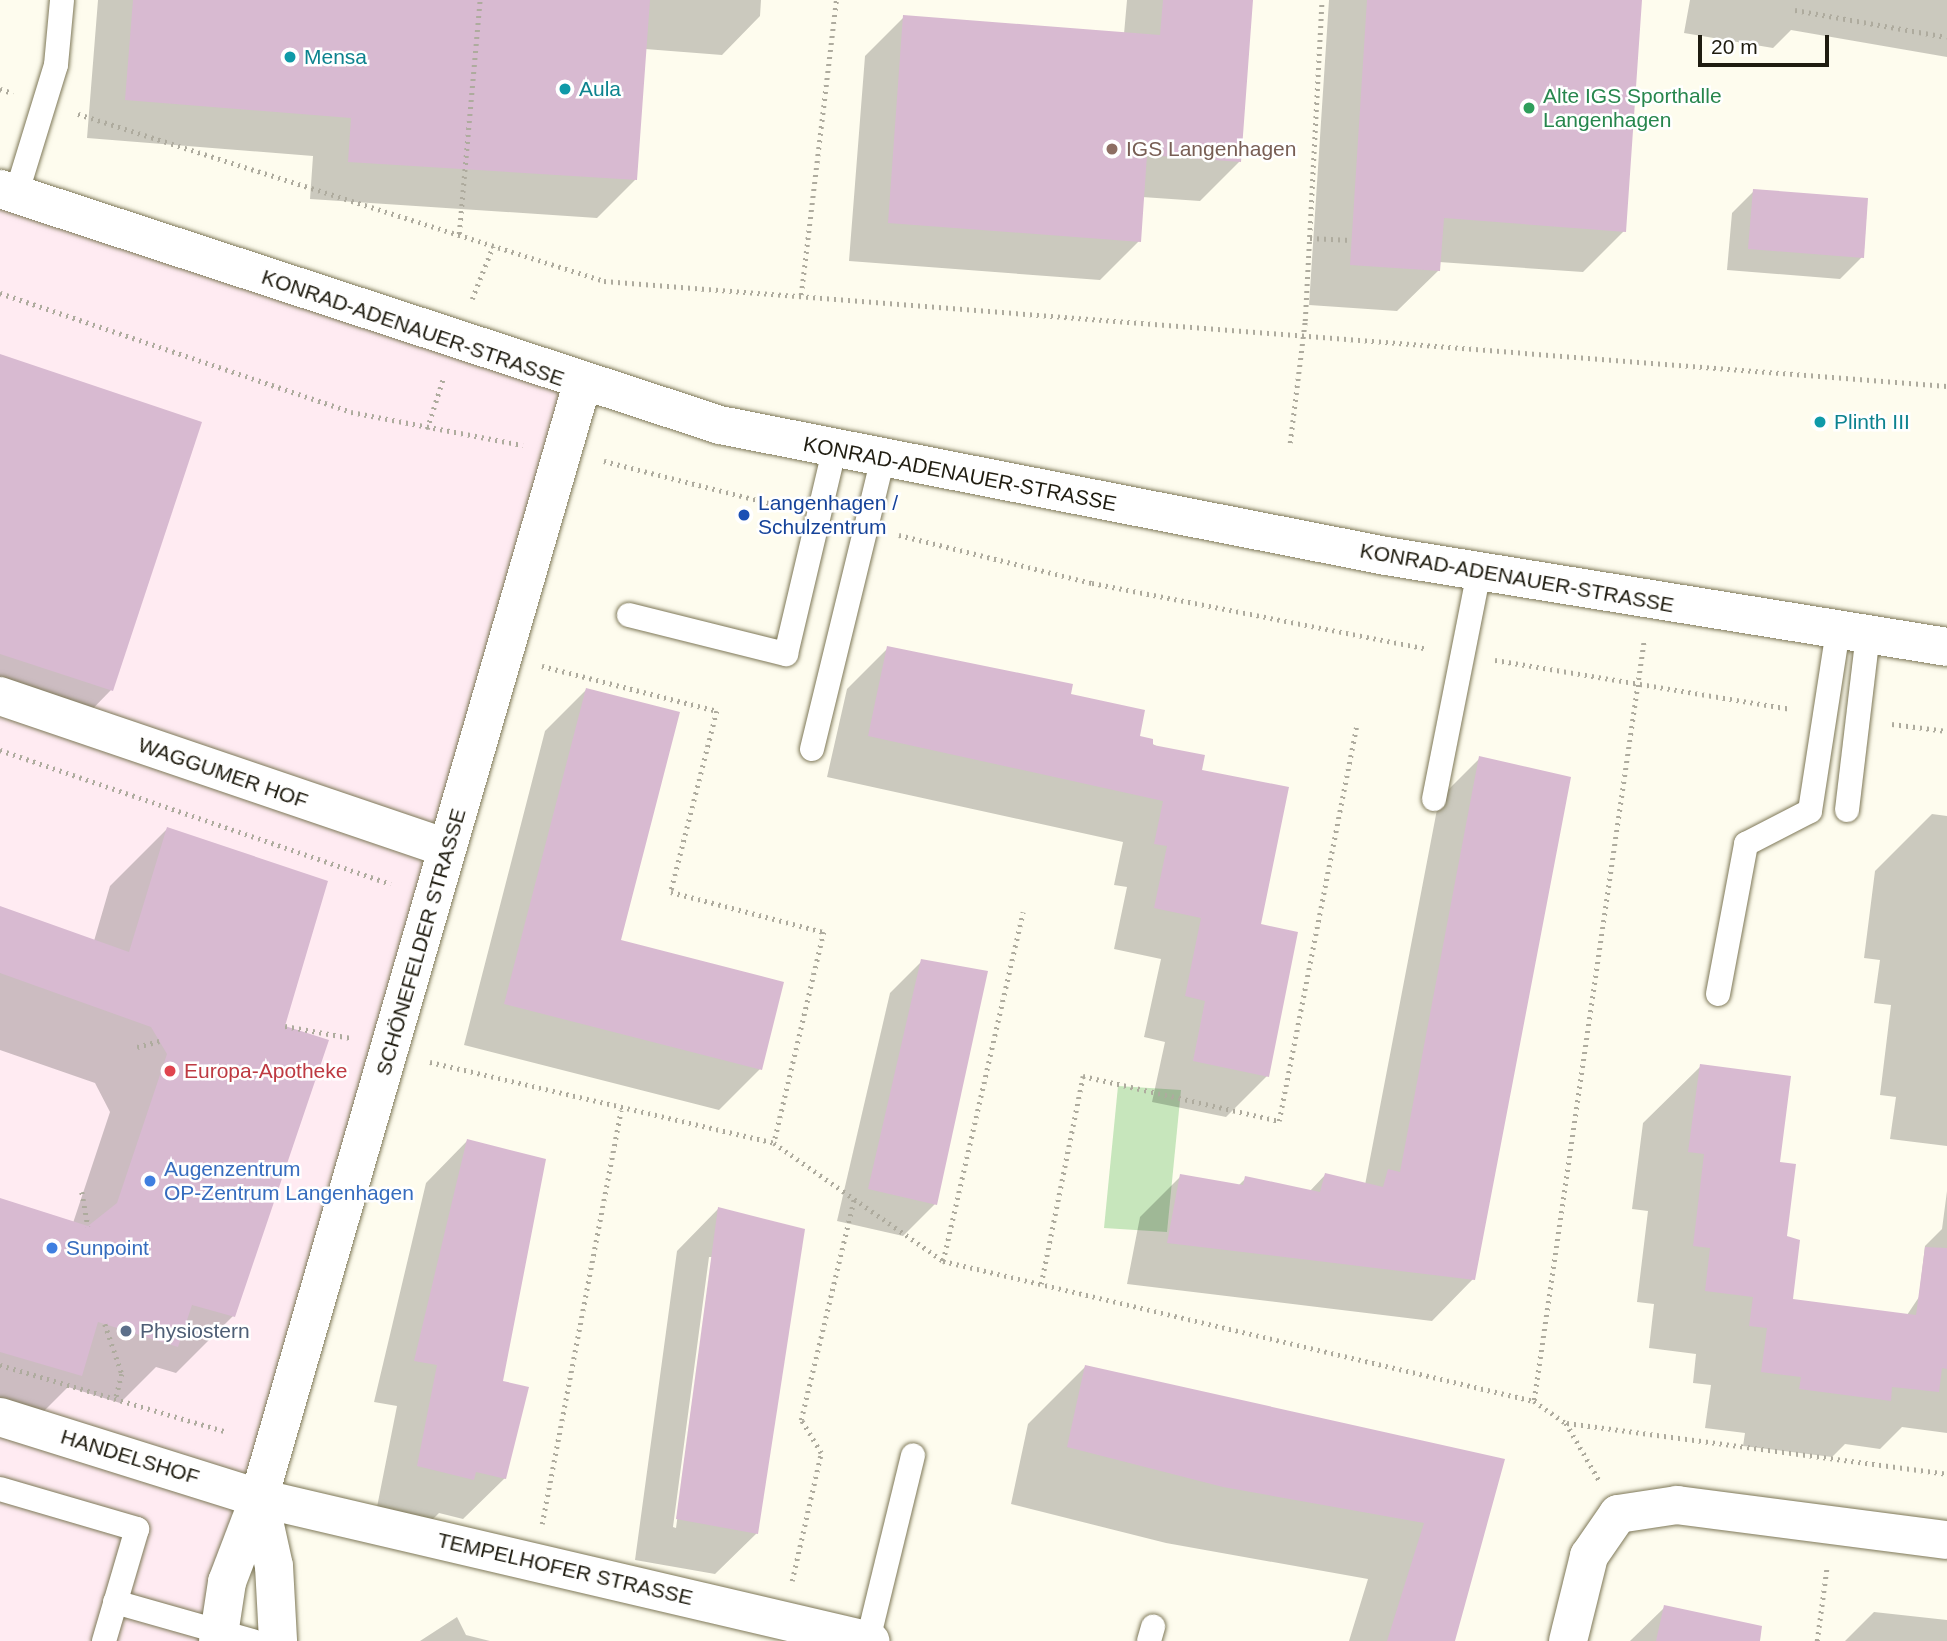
<!DOCTYPE html>
<html>
<head>
<meta charset="utf-8">
<style>
	body { margin:0 }
	#map { position:relative; width:1947px; height:1641px; overflow:hidden; background:#fefcee; font-family:Arial,sans-serif }
	div>[style] { position:absolute }
	[style*='--x'] { left:calc(var(--x)*1px); top:calc(var(--y)*1px); width:calc(var(--w)*1px); rotate:calc(var(--a)*1deg) }
	.commercial>* { inset:0; background:#ffebf2 }
	.green>* { inset:0; background:#c7e6bc }
	.shadow>* { inset:0; background:#0003 }
	.building>* { inset:0; background:#d8bad1 }
	.path>* { height:4.5px; margin-top:-2.25px; transform-origin:0; background:repeating-linear-gradient(90deg,#aeab9e 0 2px,transparent 0 7px) }
	.roads { filter:drop-shadow(0 0 2px #7e7858) drop-shadow(0 0 2px #7e7858) }
	.lane>* { height:24px; margin:-12px; padding:0 12px; transform-origin:12px; border-radius:12px; background:#fff }
	.street>* { height:38px; margin:-19px; padding:0 19px; transform-origin:19px; border-radius:19px; background:#fff }
	.dots>* { width:19px; height:19px; translate:-50% -50%; box-sizing:border-box; border:4px solid #fff; border-radius:50% }
	span { translate:-50% -50%; white-space:nowrap; text-align:center; line-height:1.15; -webkit-text-stroke:5px #fff; paint-order:stroke }
	.culture-label { font-size:21px; color:#0d838f }
	.left { translate:0 -50%; text-align:left }
	.leisure-label { font-size:21px; color:#27864d }
	.education-label { font-size:21px; color:#785e54 }
	.street-label { font-size:21px; color:#1f1c10 }
	.transit-label { font-size:21px; color:#164399 }
	.health-label { font-size:21px; color:#be3a42 }
	.shop-label { font-size:21px; color:#366cbe }
	.service-label { font-size:21px; color:#4e5e75 }
	.scale { position:absolute; left:1698px; top:35px; width:131px; height:32px; box-sizing:border-box; border:4px solid #1f1c10; border-top:0; padding-left:9px; font-size:21px; line-height:24px; white-space:nowrap; color:#1f1c10; -webkit-text-stroke:5px #fff; paint-order:stroke }
</style>
</head>
<body>
<div id="map">
	<div class="commercial">
		<i style="clip-path:polygon(0 189px,582px 384px,218px 1641px,0 1641px)"></i>
	</div>
	<div class="green">
		<i style="clip-path:polygon(1118px 1086px,1181px 1090px,1167px 1232px,1104px 1228px)"></i>
	</div>
	<div class="shadow">
		<i style="clip-path:polygon(98px 0,761px 0,760px 16px,722px 55px,645px 49px,635px 180px,597px 218px,310px 199px,313px 156px,87px 138px)"></i>
		<i style="clip-path:polygon(1127px 0,1251px 0,1239px 162px,1200px 201px,1142px 197px,1139px 241px,1100px 280px,849px 261px,865px 56px,904px 17px,1124px 34px)"></i>
		<i style="clip-path:polygon(1329px 0,1640px 0,1624px 231px,1583px 272px,1439px 262px,1439px 270px,1397px 311px,1309px 305px)"></i>
		<i style="clip-path:polygon(1690px 0,1947px 0,1947px 57px,1791px 30px,1773px 48px,1684px 33px)"></i>
		<i style="clip-path:polygon(1754px 191px,1862px 257px,1840px 279px,1727px 270px,1732px 213px)"></i>
		<i style="clip-path:polygon(0 356px,200px 423px,111px 690px,70px 732px,0 708px)"></i>
		<i style="clip-path:polygon(888px 648px,1069px 696px,1200px 771px,1259px 925px,1267px 1076px,1226px 1117px,1152px 1102px,1165px 1042px,1144px 1037px,1161px 959px,1114px 949px,1127px 887px,1114px 885px,1123px 842px,827px 777px,847px 689px)"></i>
		<i style="clip-path:polygon(586px 690px,619px 941px,760px 1069px,719px 1110px,464px 1045px,545px 731px)"></i>
		<i style="clip-path:polygon(1480px 758px,1473px 1279px,1432px 1321px,1127px 1284px,1140px 1217px,1181px 1176px,1238px 1186px,1246px 1178px,1309px 1192px,1325px 1175px,1365px 1185px,1439px 799px)"></i>
		<i style="clip-path:polygon(1932px 814px,1947px 816px,1947px 1146px,1890px 1139px,1896px 1097px,1880px 1095px,1891px 1005px,1874px 1003px,1880px 960px,1864px 958px,1875px 871px)"></i>
		<i style="clip-path:polygon(167px 829px,283px 1027px,233px 1316px,176px 1373px,156px 1367px,120px 1403px,68px 1387px,23px 1432px,0 1425px,0 1200px,73px 1223px,110px 1112px,95px 1083px,0 1050px,0 908px,94px 941px,110px 886px)"></i>
		<i style="clip-path:polygon(922px 961px,935px 1204px,903px 1236px,837px 1221px,890px 993px)"></i>
		<i style="clip-path:polygon(1701px 1066px,1778px 1163px,1791px 1300px,1907px 1315px,1919px 1297px,1925px 1246px,1942px 1229px,1947px 1191px,1947px 1433px,1902px 1427px,1880px 1449px,1845px 1444px,1832px 1457px,1743px 1446px,1745px 1433px,1705px 1428px,1711px 1385px,1693px 1383px,1696px 1354px,1649px 1348px,1654px 1304px,1637px 1302px,1648px 1211px,1632px 1209px,1643px 1123px)"></i>
		<i style="clip-path:polygon(467px 1141px,500px 1382px,505px 1478px,463px 1519px,439px 1513px,431px 1521px,377px 1507px,397px 1406px,374px 1402px,426px 1183px)"></i>
		<i style="clip-path:polygon(evenodd,718px 1209px,757px 1533px,715px 1574px,635px 1560px,677px 1251px,718px 1209px,709px 1257px,713px 1257px,676px 1528px,673px 1527px,709px 1257px)"></i>
		<i style="clip-path:polygon(1085px 1367px,1503px 1460px,1453px 1641px,1349px 1641px,1368px 1579px,1166px 1543px,1011px 1504px,1028px 1424px)"></i>
		<i style="clip-path:polygon(1665px 1607px,1755px 1641px,1630px 1641px)"></i>
		<i style="clip-path:polygon(1874px 1612px,1947px 1620px,1947px 1641px,1845px 1641px)"></i>
		<i style="clip-path:polygon(457px 1617px,466px 1635px,490px 1641px,420px 1641px)"></i>
	</div>
	<div class="building">
		<i style="clip-path:polygon(133px 0,650px 0,637px 180px,348px 162px,351px 118px,125px 100px)"></i>
		<i style="clip-path:polygon(1163px 0,1253px 0,1241px 162px,1147px 155px,1141px 242px,888px 223px,903px 15px,1160px 35px)"></i>
		<i style="clip-path:polygon(1367px 0,1642px 0,1626px 232px,1444px 218px,1440px 271px,1350px 265px)"></i>
		<i style="clip-path:polygon(1753px 189px,1868px 198px,1864px 258px,1748px 249px)"></i>
		<i style="clip-path:polygon(0 354px,202px 422px,113px 691px,0 654px)"></i>
		<i style="clip-path:polygon(887px 646px,1073px 684px,1071px 694px,1145px 710px,1140px 736px,1153px 739px,1153px 745px,1205px 755px,1202px 770px,1289px 787px,1261px 924px,1298px 932px,1269px 1077px,1193px 1061px,1205px 1001px,1185px 996px,1201px 918px,1154px 908px,1167px 846px,1154px 844px,1163px 801px,868px 736px)"></i>
		<i style="clip-path:polygon(586px 688px,680px 712px,621px 940px,784px 982px,762px 1070px,504px 1004px)"></i>
		<i style="clip-path:polygon(1479px 756px,1571px 777px,1475px 1280px,1167px 1243px,1180px 1174px,1243px 1185px,1245px 1176px,1320px 1192px,1325px 1173px,1383px 1187px,1388px 1169px,1400px 1172px)"></i>
		<i style="clip-path:polygon(167px 827px,328px 881px,285px 1026px,329px 1040px,235px 1317px,192px 1305px,178px 1347px,98px 1322px,82px 1376px,0 1352px,0 1198px,88px 1226px,117px 1203px,167px 1054px,151px 1027px,0 973px,0 906px,129px 952px)"></i>
		<i style="clip-path:polygon(921px 959px,988px 971px,937px 1205px,868px 1189px)"></i>
		<i style="clip-path:polygon(1700px 1064px,1791px 1076px,1780px 1162px,1796px 1164px,1787px 1236px,1800px 1240px,1793px 1299px,1916px 1315px,1925px 1247px,1947px 1248px,1947px 1369px,1942px 1368px,1939px 1392px,1892px 1387px,1891px 1401px,1799px 1389px,1801px 1377px,1761px 1372px,1767px 1328px,1749px 1326px,1753px 1297px,1705px 1291px,1710px 1248px,1693px 1246px,1704px 1154px,1688px 1152px)"></i>
		<i style="clip-path:polygon(467px 1139px,546px 1159px,503px 1381px,529px 1387px,506px 1479px,476px 1472px,474px 1480px,417px 1466px,437px 1365px,414px 1361px)"></i>
		<i style="clip-path:polygon(718px 1207px,805px 1229px,758px 1534px,676px 1519px)"></i>
		<i style="clip-path:polygon(1085px 1365px,1505px 1459px,1455px 1641px,1387px 1641px,1424px 1523px,1223px 1487px,1067px 1447px)"></i>
		<i style="clip-path:polygon(1664px 1605px,1762px 1626px,1760px 1641px,1656px 1641px)"></i>
	</div>
	<div class="path">
		<i style="--x:1795;--y:10;--w:154;--a:10.1"></i>
		<i style="--x:0;--y:89;--w:14;--a:17"></i>
		<i style="--x:78;--y:114;--w:552;--a:17.61"></i>
		<i style="--x:604;--y:281;--w:1347;--a:4.47"></i>
		<i style="--x:459;--y:234;--w:235;--a:-84.9"></i>
		<i style="--x:1310;--y:238;--w:41;--a:2.8"></i>
		<i style="--x:0;--y:293;--w:371;--a:18.7"></i>
		<i style="--x:351;--y:412;--w:175;--a:10.9"></i>
		<i style="--x:801;--y:295;--w:297;--a:-83.2"></i>
		<i style="--x:472;--y:299;--w:57;--a:-68.4"></i>
		<i style="--x:427;--y:429;--w:52;--a:-72.3"></i>
		<i style="--x:1290;--y:443;--w:123;--a:-83"></i>
		<i style="--x:1305;--y:321;--w:321;--a:-87"></i>
		<i style="--x:604;--y:461;--w:187;--a:14.3"></i>
		<i style="--x:899;--y:535;--w:199;--a:14"></i>
		<i style="--x:1092;--y:583;--w:342;--a:11.1"></i>
		<i style="--x:1495;--y:660;--w:299;--a:9.4"></i>
		<i style="--x:542;--y:666;--w:181;--a:14.4"></i>
		<i style="--x:717;--y:711;--w:187;--a:104.3"></i>
		<i style="--x:671;--y:892;--w:158;--a:14.7"></i>
		<i style="--x:824;--y:932;--w:217;--a:103.3"></i>
		<i style="--x:1892;--y:724;--w:55;--a:7.3"></i>
		<i style="--x:0;--y:750;--w:413;--a:18.9"></i>
		<i style="--x:285;--y:1026;--w:67;--a:10.3"></i>
		<i style="--x:137;--y:1047;--w:23;--a:-15"></i>
		<i style="--x:430;--y:1062;--w:353;--a:13.2"></i>
		<i style="--x:774;--y:1143;--w:206;--a:34.9"></i>
		<i style="--x:943;--y:1261;--w:607;--a:13.33"></i>
		<i style="--x:1534;--y:1401;--w:39;--a:35"></i>
		<i style="--x:1566;--y:1423;--w:66;--a:59.9"></i>
		<i style="--x:82;--y:1192;--w:35;--a:80"></i>
		<i style="--x:943;--y:1261;--w:358;--a:-77.1"></i>
		<i style="--x:1041;--y:1284;--w:212;--a:-78.6"></i>
		<i style="--x:1083;--y:1076;--w:201;--a:12.9"></i>
		<i style="--x:1279;--y:1121;--w:401;--a:-78.9"></i>
		<i style="--x:105;--y:1324;--w:53;--a:71.2"></i>
		<i style="--x:122;--y:1374;--w:25;--a:104"></i>
		<i style="--x:0;--y:1365;--w:234;--a:16.4"></i>
		<i style="--x:1534;--y:1400;--w:768;--a:-81.76"></i>
		<i style="--x:1567;--y:1423;--w:383;--a:7.6"></i>
		<i style="--x:542;--y:1524;--w:421;--a:-79.2"></i>
		<i style="--x:792;--y:1581;--w:131;--a:-77.2"></i>
		<i style="--x:821;--y:1453;--w:39;--a:-121"></i>
		<i style="--x:801;--y:1420;--w:227;--a:-76.5"></i>
		<i style="--x:1817;--y:1641;--w:76;--a:-82.4"></i>
	</div>
	<div class="roads">
		<div class="lane">
			<i style="--x:16;--y:195;--w:136;--a:-72.9"></i>
			<i style="--x:56;--y:65;--w:65;--a:-84.7"></i>
			<i style="--x:629;--y:615;--w:162;--a:14"></i>
			<i style="--x:786;--y:654;--w:209;--a:-76.7"></i>
			<i style="--x:812;--y:749;--w:296;--a:-76.3"></i>
			<i style="--x:1434;--y:799;--w:231;--a:-78.8"></i>
			<i style="--x:1847;--y:810;--w:176;--a:-83.2"></i>
			<i style="--x:1718;--y:994;--w:153;--a:-79.4"></i>
			<i style="--x:1746;--y:844;--w:72;--a:-27.3"></i>
			<i style="--x:1810;--y:811;--w:182;--a:-81.2"></i>
			<i style="--x:0;--y:1489;--w:143;--a:16.3"></i>
			<i style="--x:137;--y:1529;--w:117;--a:106.4"></i>
			<i style="--x:115;--y:1602;--w:143;--a:15.8"></i>
			<i style="--x:868;--y:1640;--w:190;--a:-76.3"></i>
			<i style="--x:1149;--y:1641;--w:15;--a:-74"></i>
		</div>
		<div class="street">
			<i style="--x:0;--y:189;--w:758;--a:18.15"></i>
			<i style="--x:720;--y:425;--w:679;--a:11.13"></i>
			<i style="--x:1386;--y:556;--w:568;--a:9.21"></i>
			<i style="--x:0;--y:696;--w:472;--a:18.8"></i>
			<i style="--x:0;--y:1417;--w:271;--a:17.4"></i>
			<i style="--x:259;--y:1498;--w:628;--a:13.17"></i>
			<i style="--x:259;--y:1498;--w:70;--a:77.6"></i>
			<i style="--x:274;--y:1566;--w:75;--a:86.9"></i>
			<i style="--x:218;--y:1641;--w:60;--a:-81.3"></i>
			<i style="--x:227;--y:1582;--w:90;--a:-69.1"></i>
			<i style="--x:259;--y:1498;--w:1160;--a:-73.83"></i>
			<i style="--x:1568;--y:1641;--w:88;--a:-76.1"></i>
			<i style="--x:1589;--y:1556;--w:51;--a:-55.4"></i>
			<i style="--x:1618;--y:1514;--w:60;--a:-8.7"></i>
			<i style="--x:1677;--y:1505;--w:272;--a:7.4"></i>
		</div>
	</div>
	<div class="dots">
		<i style="left:290px;top:57px;background:#0f9aa8"></i>
		<i style="left:565px;top:89px;background:#0f9aa8"></i>
		<i style="left:1529px;top:108px;background:#2e9e5b"></i>
		<i style="left:1112px;top:149px;background:#8d6e63"></i>
		<i style="left:1820px;top:422px;background:#0f9aa8"></i>
		<i style="left:744px;top:515px;background:#1a4fb4"></i>
		<i style="left:170px;top:1071px;background:#e0444e"></i>
		<i style="left:150px;top:1181px;background:#3f7fe0"></i>
		<i style="left:52px;top:1248px;background:#3f7fe0"></i>
		<i style="left:126px;top:1331px;background:#5c6f8a"></i>
	</div>
	<div class="culture-label">
		<span class="left" style="left:304px;top:57px">Mensa</span>
		<span class="left" style="left:579px;top:89px">Aula</span>
		<span class="left" style="left:1834px;top:422px">Plinth III</span>
	</div>
	<div class="leisure-label">
		<span class="left" style="left:1543px;top:108px">Alte IGS Sporthalle<br>Langenhagen</span>
	</div>
	<div class="education-label">
		<span class="left" style="left:1126px;top:149px">IGS Langenhagen</span>
	</div>
	<div class="street-label">
		<span style="left:413px;top:328px;rotate:19deg">KONRAD-ADENAUER-STRASSE</span>
		<span style="left:960px;top:474px;rotate:11deg">KONRAD-ADENAUER-STRASSE</span>
		<span style="left:1517px;top:578px;rotate:10deg">KONRAD-ADENAUER-STRASSE</span>
		<span style="left:223px;top:773px;rotate:19deg">WAGGUMER HOF</span>
		<span style="left:421px;top:942px;rotate:-74deg">SCHÖNEFELDER STRASSE</span>
		<span style="left:130px;top:1457px;rotate:17deg">HANDELSHOF</span>
		<span style="left:565px;top:1569px;rotate:13deg">TEMPELHOFER STRASSE</span>
	</div>
	<div class="transit-label">
		<span class="left" style="left:758px;top:515px">Langenhagen /<br>Schulzentrum</span>
	</div>
	<div class="health-label">
		<span class="left" style="left:184px;top:1071px">Europa-Apotheke</span>
	</div>
	<div class="shop-label">
		<span class="left" style="left:164px;top:1181px">Augenzentrum<br>OP-Zentrum Langenhagen</span>
		<span class="left" style="left:66px;top:1248px">Sunpoint</span>
	</div>
	<div class="service-label">
		<span class="left" style="left:140px;top:1331px">Physiostern</span>
	</div>
	<div class="scale">20 m</div>
</div>
</body>
</html>
